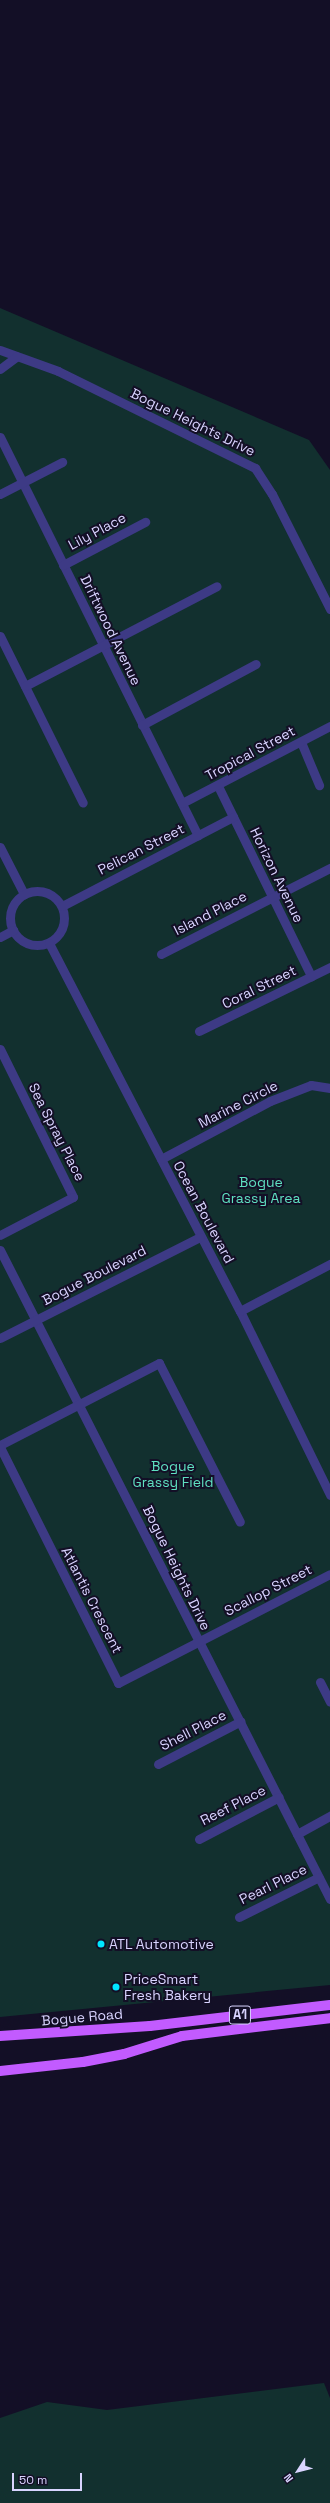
<!DOCTYPE html>
<html>
<head>
<meta charset="utf-8">
<style>
	body { margin:0 }
	#map { position:relative; width:330px; height:2503px; overflow:hidden; background:#130f26; font-family:"Space Grotesk",sans-serif }
	div>[style] { position:absolute }
	[style*='--x'] { left:calc(var(--x)*1px); top:calc(var(--y)*1px); width:calc(var(--w)*1px); rotate:calc(var(--a)*1deg) }
	.green>* { inset:0; background:#12302f }
	.street>* { height:9px; margin:-4.5px; padding:0 4.5px; transform-origin:4.5px; border-radius:4.5px; background:#3d3a85 }
	.street>.ring { margin:-4.5px; padding:0; box-sizing:content-box; background:none; border:9px solid #3d3a85; border-radius:50% }
	.primary>* { height:10px; margin:-5px; padding:0 5px; transform-origin:5px; border-radius:5px; background:#c25bff }
	.dots>* { width:11px; height:11px; translate:-50% -50%; box-sizing:border-box; border:2px solid #130f26; border-radius:50% }
	span { translate:-50% -50%; white-space:nowrap; text-align:center; line-height:1.15; -webkit-text-stroke:4px #130f26; paint-order:stroke }
	.shield-label span { padding:1px 3px; background:#130f26; border:1px solid; border-radius:3px; -webkit-text-stroke-width:0 }
	.shield-label { font-size:13px; color:#d9d4ff; font-weight:700 }
	.street-label { font-size:14px; color:#d9d4ff }
	.park-label { font-size:14px; color:#5fe0c0 }
	.poi-label { font-size:14px; color:#d9d4ff }
	.left { translate:0 -50%; text-align:left }
	.north { position:absolute; left:278px; top:2451px; width:40px; height:40px; -webkit-text-stroke:3px #130f26; paint-order:stroke; rotate:234deg; font-size:11px; font-weight:700; line-height:16px; text-align:center; color:#d9d4ff }
	.north::after { content:''; display:block; margin:auto; width:14px; height:18px; background:#d9d4ff; clip-path:polygon(50% 0,100% 100%,50% 72%,0 100%) }
	.scale { position:absolute; left:12px; top:2473px; width:70px; height:18px; box-sizing:border-box; border:2px solid #d9d4ff; border-top:0; padding-left:5px; font-size:12px; line-height:14px; white-space:nowrap; color:#d9d4ff; -webkit-text-stroke:3px #130f26; paint-order:stroke }
</style>
</head>
<body>
<div id="map">
	<div class="green">
		<i style="clip-path:polygon(0 308px,309px 440px,330px 470px,330px 1985px,0 2017px)"></i>
		<i style="clip-path:polygon(324px 2383px,330px 2398px,330px 2503px,0 2503px,0 2418px,47px 2402px,107px 2410px)"></i>
	</div>
	<div class="street">
		<i style="--x:0;--y:350;--w:62;--a:19.9"></i>
		<i style="--x:58;--y:371;--w:220;--a:26.2"></i>
		<i style="--x:255;--y:468;--w:31;--a:57"></i>
		<i style="--x:272;--y:494;--w:129;--a:63.2"></i>
		<i style="--x:0;--y:369;--w:21;--a:-37"></i>
		<i style="--x:0;--y:437;--w:445;--a:63.6"></i>
		<i style="--x:0;--y:494;--w:70;--a:-27.3"></i>
		<i style="--x:63;--y:565;--w:93;--a:-27.7"></i>
		<i style="--x:0;--y:636;--w:186;--a:63.6"></i>
		<i style="--x:25;--y:686;--w:216;--a:-27.5"></i>
		<i style="--x:142;--y:725;--w:129;--a:-28.2"></i>
		<i style="--x:301;--y:742;--w:47;--a:67.3"></i>
		<i style="--x:218;--y:786;--w:212;--a:63.9"></i>
		<i style="--x:182;--y:803;--w:167;--a:-27.5"></i>
		<i style="--x:0;--y:847;--w:53;--a:62.9"></i>
		<i class="ring" style="left:10px;top:891px;width:45px;height:45px"></i>
		<i style="--x:62;--y:906;--w:193;--a:-27.5"></i>
		<i style="--x:0;--y:937;--w:15;--a:-28"></i>
		<i style="--x:49;--y:943;--w:415;--a:62.6"></i>
		<i style="--x:240;--y:1311;--w:205;--a:63.9"></i>
		<i style="--x:161;--y:954;--w:190;--a:-27"></i>
		<i style="--x:199;--y:1031;--w:146;--a:-26"></i>
		<i style="--x:0;--y:1049;--w:165;--a:63.7"></i>
		<i style="--x:73;--y:1197;--w:82;--a:152.5"></i>
		<i style="--x:161;--y:1159;--w:123;--a:-28"></i>
		<i style="--x:270;--y:1101;--w:44;--a:-21.3"></i>
		<i style="--x:311;--y:1085;--w:19;--a:9"></i>
		<i style="--x:0;--y:1250;--w:728;--a:63.05"></i>
		<i style="--x:240;--y:1311;--w:102;--a:-27.6"></i>
		<i style="--x:0;--y:1338;--w:224;--a:-26.8"></i>
		<i style="--x:0;--y:1445;--w:179;--a:-27.3"></i>
		<i style="--x:159;--y:1363;--w:178;--a:63"></i>
		<i style="--x:0;--y:1447;--w:264;--a:63.4"></i>
		<i style="--x:118;--y:1683;--w:238;--a:-27.2"></i>
		<i style="--x:320;--y:1682;--w:22;--a:63"></i>
		<i style="--x:158;--y:1764;--w:93;--a:-27.4"></i>
		<i style="--x:297;--y:1834;--w:38;--a:-29"></i>
		<i style="--x:199;--y:1839;--w:90;--a:-27.7"></i>
		<i style="--x:239;--y:1917;--w:89;--a:-26.6"></i>
	</div>
	<div class="primary">
		<i style="--x:0;--y:2036;--w:150;--a:-3.8"></i>
		<i style="--x:150;--y:2026;--w:181;--a:-6.7"></i>
		<i style="--x:0;--y:2071;--w:83;--a:-6.2"></i>
		<i style="--x:83;--y:2062;--w:42;--a:-11"></i>
		<i style="--x:124;--y:2054;--w:61;--a:-17.2"></i>
		<i style="--x:182;--y:2036;--w:149;--a:-6.9"></i>
	</div>
	<div class="dots">
		<i style="left:101px;top:1944px;background:#00e5ff"></i>
		<i style="left:116px;top:1987px;background:#00e5ff"></i>
	</div>
	<div class="shield-label">
		<span style="left:240px;top:2015px">A1</span>
	</div>
	<div class="street-label">
		<span style="left:193px;top:422px;rotate:26deg">Bogue Heights Drive</span>
		<span style="left:97px;top:531px;rotate:-28deg">Lily Place</span>
		<span style="left:111px;top:630px;rotate:64deg">Driftwood Avenue</span>
		<span style="left:250px;top:753px;rotate:-28deg">Tropical Street</span>
		<span style="left:141px;top:849px;rotate:-27deg">Pelican Street</span>
		<span style="left:277px;top:875px;rotate:64deg">Horizon Avenue</span>
		<span style="left:210px;top:913px;rotate:-27deg">Island Place</span>
		<span style="left:259px;top:987px;rotate:-26deg">Coral Street</span>
		<span style="left:238px;top:1104px;rotate:-27deg">Marine Circle</span>
		<span style="left:57px;top:1132px;rotate:63deg">Sea Spray Place</span>
		<span style="left:204px;top:1212px;rotate:62deg">Ocean Boulevard</span>
		<span style="left:94px;top:1275px;rotate:-27deg">Bogue Boulevard</span>
		<span style="left:177px;top:1568px;rotate:64deg">Bogue Heights Drive</span>
		<span style="left:268px;top:1590px;rotate:-27deg">Scallop Street</span>
		<span style="left:92px;top:1600px;rotate:63deg">Atlantis Crescent</span>
		<span style="left:193px;top:1730px;rotate:-27deg">Shell Place</span>
		<span style="left:233px;top:1805px;rotate:-27deg">Reef Place</span>
		<span style="left:273px;top:1884px;rotate:-26deg">Pearl Place</span>
		<span style="left:82px;top:2017px;rotate:-5deg">Bogue Road</span>
	</div>
	<div class="park-label">
		<span style="left:261px;top:1190px">Bogue<br>Grassy Area</span>
		<span style="left:173px;top:1474px">Bogue<br>Grassy Field</span>
	</div>
	<div class="poi-label">
		<span class="left" style="left:109px;top:1944px">ATL Automotive</span>
		<span class="left" style="left:124px;top:1987px">PriceSmart<br>Fresh Bakery</span>
	</div>
	<div class="north">N</div>
	<div class="scale">50 m</div>
</div>
</body>
</html>
